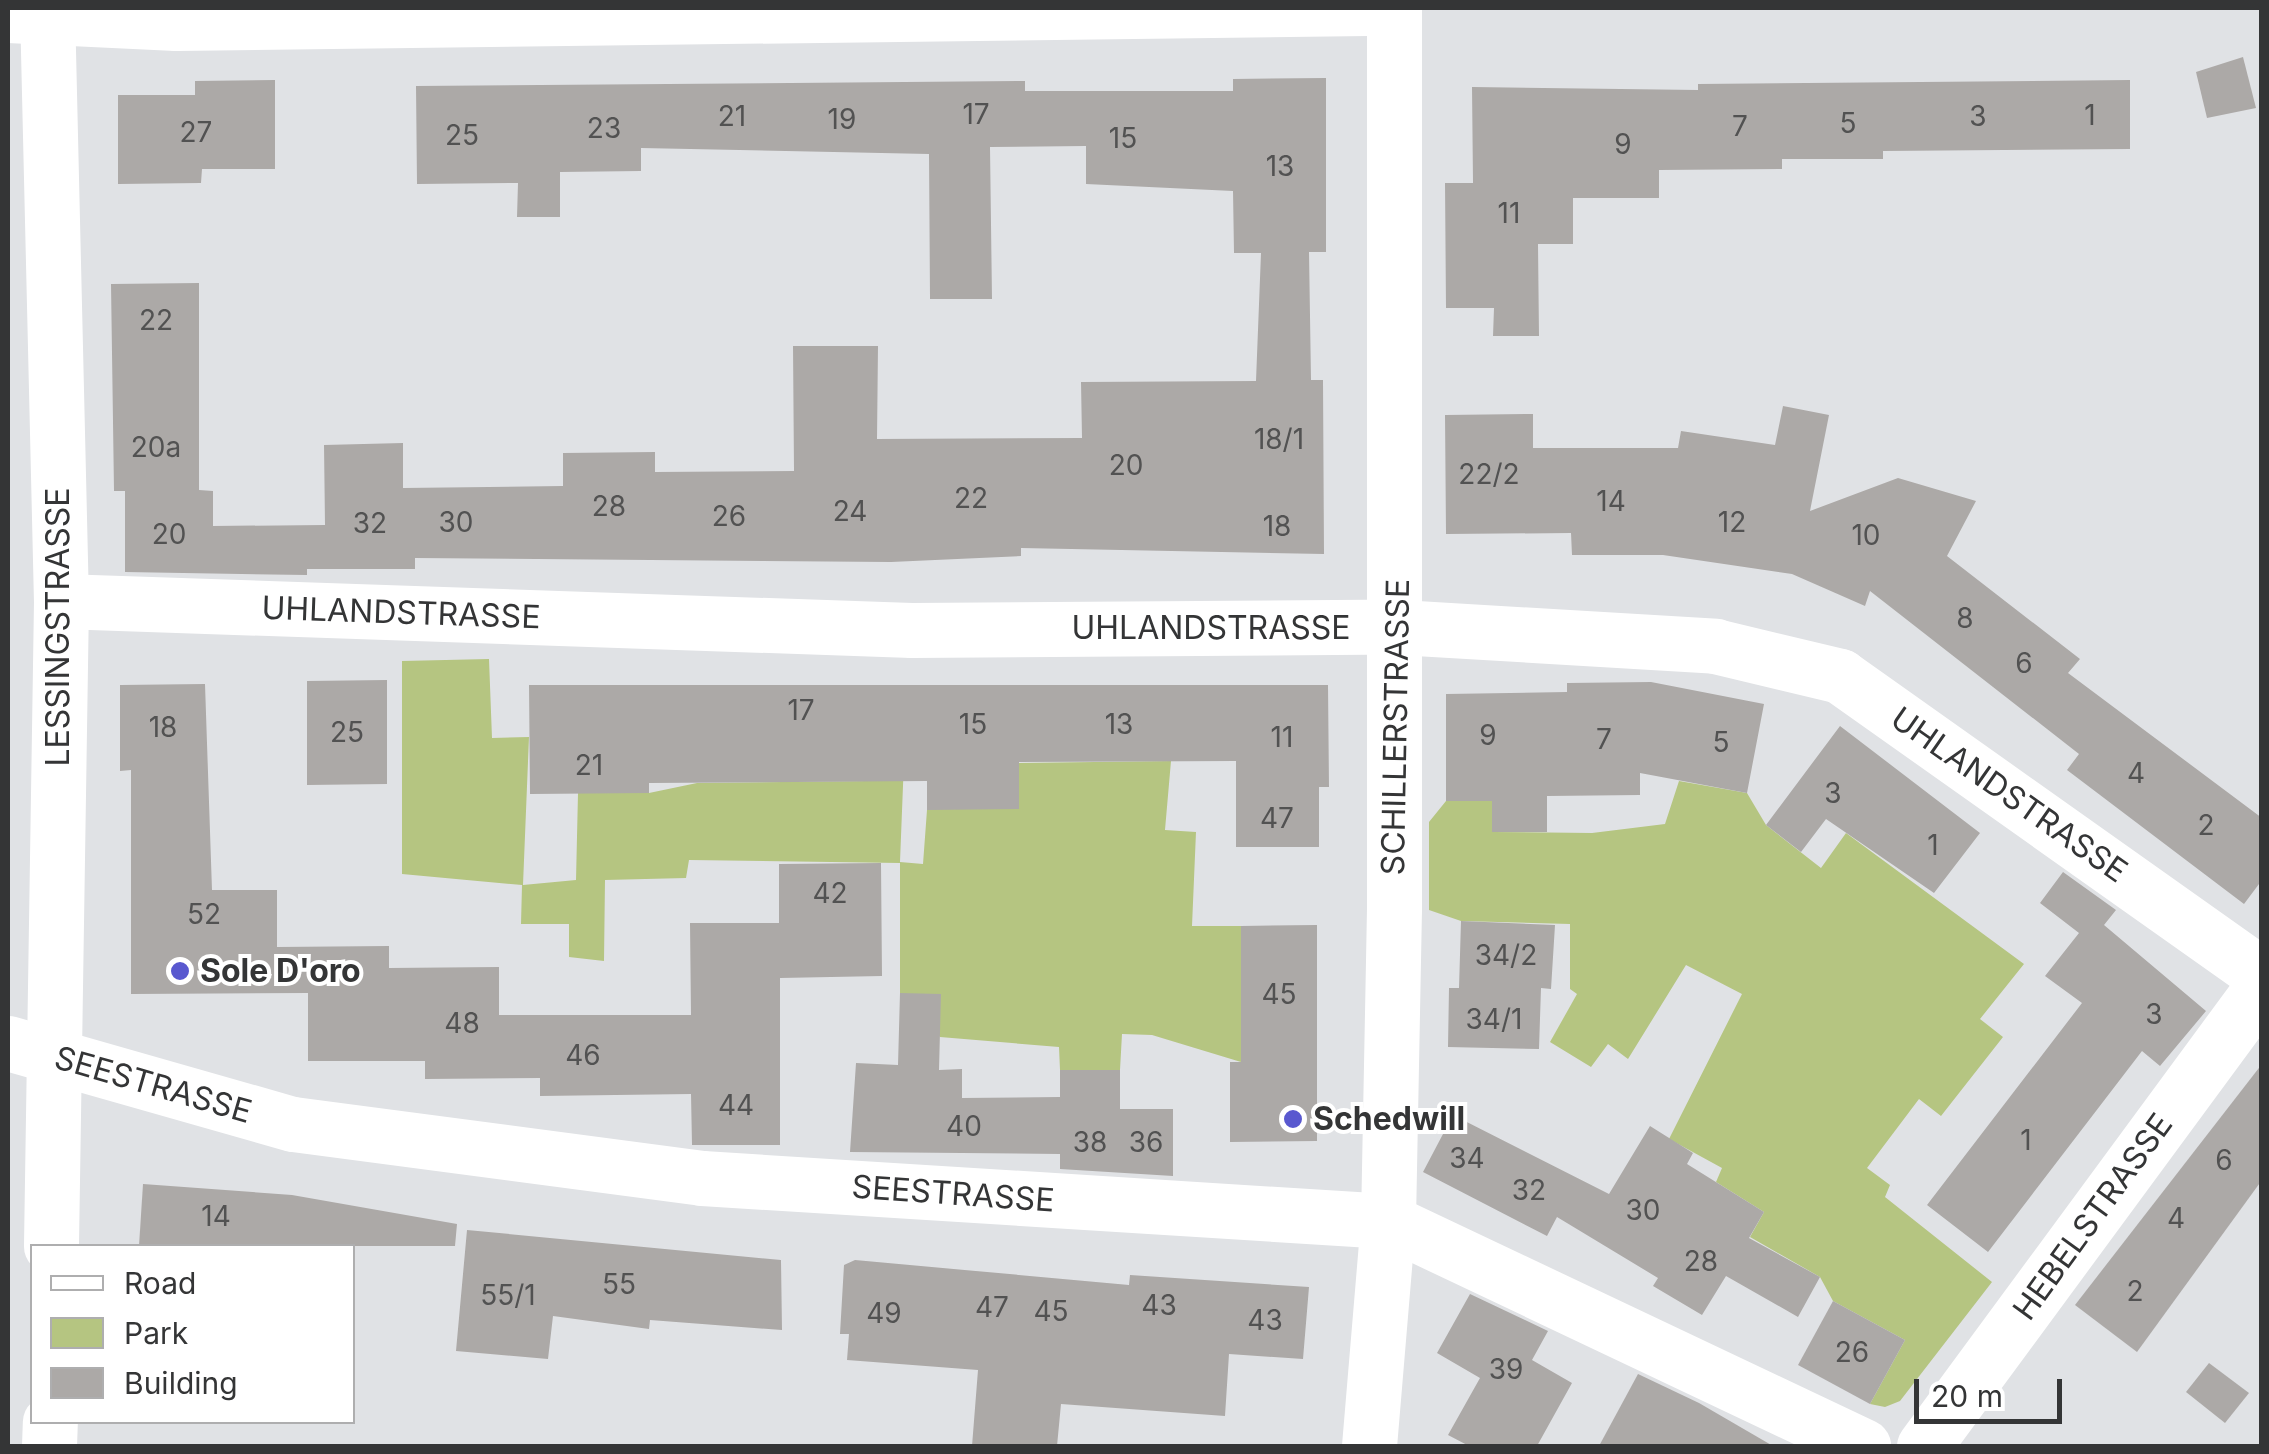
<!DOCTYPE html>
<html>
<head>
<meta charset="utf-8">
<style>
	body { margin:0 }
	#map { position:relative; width:2269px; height:1454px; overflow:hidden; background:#e0e2e5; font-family:Inter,sans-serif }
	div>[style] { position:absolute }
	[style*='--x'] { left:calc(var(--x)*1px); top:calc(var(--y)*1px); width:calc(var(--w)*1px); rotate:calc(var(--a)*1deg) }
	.green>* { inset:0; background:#b5c581 }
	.building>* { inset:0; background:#aca9a7 }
	.street>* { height:55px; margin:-27.5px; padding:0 27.5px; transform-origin:27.5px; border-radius:27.5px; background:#fff }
	.dots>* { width:28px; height:28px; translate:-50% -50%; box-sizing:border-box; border:5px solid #fff; border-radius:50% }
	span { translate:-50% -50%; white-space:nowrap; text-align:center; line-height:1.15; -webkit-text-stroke:8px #fff; paint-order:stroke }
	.number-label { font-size:28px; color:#525252 }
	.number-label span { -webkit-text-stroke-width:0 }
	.street-label { font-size:32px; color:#343536 }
	.poi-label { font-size:32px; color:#343536; font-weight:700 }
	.left { translate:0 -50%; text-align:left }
	.frame { position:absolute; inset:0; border:10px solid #343536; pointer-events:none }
	.legend { position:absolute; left:30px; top:1244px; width:325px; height:180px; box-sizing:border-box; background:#fff; border:2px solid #aeaeaf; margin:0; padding:12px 18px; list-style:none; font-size:30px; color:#343536 }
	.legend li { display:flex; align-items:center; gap:20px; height:50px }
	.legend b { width:50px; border:2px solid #aeaeaf }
	.scale { position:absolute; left:1914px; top:1379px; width:148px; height:45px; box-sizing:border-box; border:5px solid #343536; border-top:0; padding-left:12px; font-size:30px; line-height:35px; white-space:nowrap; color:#343536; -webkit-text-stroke:8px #fff; paint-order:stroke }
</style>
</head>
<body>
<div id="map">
	<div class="green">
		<i style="clip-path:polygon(489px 659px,492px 738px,529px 737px,523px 885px,576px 880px,578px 793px,649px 793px,697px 783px,867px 781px,905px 735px,900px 862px,923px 864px,927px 810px,1019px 763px,1171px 761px,1165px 830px,1196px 832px,1192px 926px,1241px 926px,1241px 1062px,1152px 1035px,1122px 1034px,1120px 1070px,1060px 1070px,1059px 1047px,940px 1037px,900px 993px,900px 863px,689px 860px,686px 878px,605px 880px,604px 961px,569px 957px,569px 924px,521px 924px,522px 885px,402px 874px,402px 661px)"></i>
		<i style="clip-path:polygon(1679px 781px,1747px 793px,1766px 825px,1821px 868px,1846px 833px,2024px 964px,1980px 1019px,2003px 1037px,1941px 1116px,1919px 1099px,1867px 1168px,1890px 1185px,1885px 1197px,1992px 1282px,1900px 1401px,1885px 1407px,1870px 1404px,1905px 1340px,1833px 1301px,1820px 1277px,1750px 1237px,1764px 1212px,1716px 1182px,1722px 1168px,1669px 1139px,1742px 994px,1686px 965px,1628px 1059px,1608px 1044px,1591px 1067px,1550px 1042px,1577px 994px,1570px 989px,1570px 924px,1461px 921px,1429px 910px,1429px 822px,1446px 801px,1492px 801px,1493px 832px,1592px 833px,1665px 824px)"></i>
	</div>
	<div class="building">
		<i style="clip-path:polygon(2243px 57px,2256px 108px,2207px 118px,2196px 72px)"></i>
		<i style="clip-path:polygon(1326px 78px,1326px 252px,1309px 252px,1311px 380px,1323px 380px,1324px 554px,1021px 548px,1021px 556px,891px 562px,415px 558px,415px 569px,307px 569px,307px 575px,125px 572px,125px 491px,114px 491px,111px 284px,199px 283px,199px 490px,213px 491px,213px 526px,325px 525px,324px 445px,403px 443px,403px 488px,563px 486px,563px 453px,655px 452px,655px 472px,794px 471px,793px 346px,878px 346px,877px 439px,1082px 438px,1081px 382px,1256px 381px,1261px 253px,1234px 253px,1233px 191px,1086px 184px,1086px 146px,990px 147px,992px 299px,930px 299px,929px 154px,641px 148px,641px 171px,560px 172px,560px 217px,517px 217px,518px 183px,417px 184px,416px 86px,1025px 81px,1025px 91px,1233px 91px,1233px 79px)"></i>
		<i style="clip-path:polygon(275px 80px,275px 169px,202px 169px,201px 183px,118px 184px,118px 95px,195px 95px,195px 81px)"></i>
		<i style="clip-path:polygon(2130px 80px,2130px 149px,1883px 151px,1883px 159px,1782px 159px,1782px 169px,1659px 170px,1659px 198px,1573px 198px,1573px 244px,1538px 244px,1539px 336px,1493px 336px,1494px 308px,1446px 308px,1445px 183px,1473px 183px,1472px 87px,1698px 90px,1698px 84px)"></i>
		<i style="clip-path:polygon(1783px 406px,1829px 415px,1810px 511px,1898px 478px,1976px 501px,1947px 556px,2080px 659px,2068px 673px,2262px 818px,2262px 880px,2244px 904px,2067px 770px,2079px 754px,1870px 591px,1865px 606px,1792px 574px,1663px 555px,1572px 555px,1571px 533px,1446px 534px,1445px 415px,1533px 414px,1533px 448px,1678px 448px,1681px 431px,1775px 445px)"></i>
		<i style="clip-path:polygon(387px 680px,387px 784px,307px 785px,307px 681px)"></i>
		<i style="clip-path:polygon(1651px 682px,1764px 704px,1747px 793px,1640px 773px,1640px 795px,1547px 796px,1547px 832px,1492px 832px,1492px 801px,1446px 801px,1446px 694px,1567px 692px,1567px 683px)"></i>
		<i style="clip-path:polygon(205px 684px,212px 890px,277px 890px,277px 947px,389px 946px,389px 968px,499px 967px,499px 1015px,691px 1015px,690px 923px,779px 923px,779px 864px,881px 863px,882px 976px,780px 978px,780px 1145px,692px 1145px,691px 1094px,540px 1096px,540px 1078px,425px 1079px,425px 1061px,308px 1061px,308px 993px,131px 994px,131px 770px,120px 771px,120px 685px)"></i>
		<i style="clip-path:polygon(529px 685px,1328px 685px,1329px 787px,1319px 787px,1319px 847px,1236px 847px,1236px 761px,1019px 762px,1019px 809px,927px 810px,927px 781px,649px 783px,649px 793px,530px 794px)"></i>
		<i style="clip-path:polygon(1840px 726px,1980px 833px,1934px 893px,1826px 819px,1801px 852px,1766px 825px)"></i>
		<i style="clip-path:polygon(2063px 872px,2116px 910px,2104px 925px,2206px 1011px,2160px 1066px,2142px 1051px,1988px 1252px,1927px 1205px,2082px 1003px,2045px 976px,2079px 933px,2040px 903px)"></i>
		<i style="clip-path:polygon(1461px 921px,1555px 925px,1551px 989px,1541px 988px,1539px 1049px,1448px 1047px,1449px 988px,1459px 988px)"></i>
		<i style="clip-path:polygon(1317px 925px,1317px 1141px,1230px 1142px,1230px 1062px,1241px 1062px,1241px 926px)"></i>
		<i style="clip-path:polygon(900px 993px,941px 994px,939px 1070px,962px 1069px,962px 1098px,1060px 1097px,1060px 1070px,1120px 1070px,1120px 1109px,1173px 1109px,1173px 1176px,1060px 1169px,1060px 1154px,850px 1152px,856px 1063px,898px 1065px)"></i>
		<i style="clip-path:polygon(2262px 1064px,2262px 1180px,2137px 1352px,2075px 1305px)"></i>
		<i style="clip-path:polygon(1453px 1115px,1609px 1194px,1650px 1126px,1693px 1153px,1687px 1164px,1764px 1212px,1749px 1238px,1820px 1277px,1798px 1317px,1726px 1276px,1702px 1315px,1653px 1286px,1658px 1278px,1557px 1217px,1547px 1236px,1423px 1172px)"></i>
		<i style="clip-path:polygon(143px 1184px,292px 1195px,457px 1224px,455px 1246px,139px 1246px)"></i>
		<i style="clip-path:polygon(467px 1230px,781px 1260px,782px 1330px,650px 1320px,649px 1329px,553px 1316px,548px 1359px,456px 1351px)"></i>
		<i style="clip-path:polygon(855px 1260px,1129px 1285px,1130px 1275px,1309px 1287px,1303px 1359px,1229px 1354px,1225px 1416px,1061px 1404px,1057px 1446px,972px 1446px,978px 1370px,847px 1360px,849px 1334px,840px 1334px,844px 1265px)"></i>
		<i style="clip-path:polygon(1470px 1294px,1548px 1331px,1532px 1360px,1572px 1383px,1537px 1446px,1469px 1446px,1448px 1435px,1480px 1378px,1437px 1353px)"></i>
		<i style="clip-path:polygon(1833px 1301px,1905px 1340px,1870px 1404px,1798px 1365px)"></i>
		<i style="clip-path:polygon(2209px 1363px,2249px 1393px,2225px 1423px,2186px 1392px)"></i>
		<i style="clip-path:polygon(1638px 1374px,1699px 1403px,1773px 1446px,1599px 1446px)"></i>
	</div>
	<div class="street">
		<i style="--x:47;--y:8;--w:593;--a:88.65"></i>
		<i style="--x:61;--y:601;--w:645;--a:90.89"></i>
		<i style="--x:8;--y:15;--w:168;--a:2.7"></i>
		<i style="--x:176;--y:23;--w:1192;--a:-0.72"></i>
		<i style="--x:61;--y:601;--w:851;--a:1.95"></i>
		<i style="--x:912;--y:630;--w:487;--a:-0.4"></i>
		<i style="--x:1399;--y:627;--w:317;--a:3.4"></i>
		<i style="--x:1715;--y:646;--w:129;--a:13.5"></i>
		<i style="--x:1840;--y:676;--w:517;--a:35.32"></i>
		<i style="--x:8;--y:1043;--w:296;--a:15.9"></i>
		<i style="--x:293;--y:1124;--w:413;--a:7.5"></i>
		<i style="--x:702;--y:1178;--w:687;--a:3.59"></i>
		<i style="--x:1388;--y:1221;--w:526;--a:25.35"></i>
		<i style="--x:49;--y:1446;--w:24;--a:-88"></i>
		<i style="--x:1369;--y:1446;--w:226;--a:-85.2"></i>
		<i style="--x:1388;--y:1221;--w:313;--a:-88.9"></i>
		<i style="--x:1394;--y:908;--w:900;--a:-90"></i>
		<i style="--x:1924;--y:1446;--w:570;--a:-53.63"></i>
	</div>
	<div class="dots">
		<i style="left:180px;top:971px;background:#5958cf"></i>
		<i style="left:1293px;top:1119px;background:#5958cf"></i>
	</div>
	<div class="number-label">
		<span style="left:976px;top:114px">17</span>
		<span style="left:2090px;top:115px">1</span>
		<span style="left:732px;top:116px">21</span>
		<span style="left:1978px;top:116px">3</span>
		<span style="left:842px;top:119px">19</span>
		<span style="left:1848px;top:123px">5</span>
		<span style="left:1740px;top:126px">7</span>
		<span style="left:604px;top:128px">23</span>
		<span style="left:196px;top:132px">27</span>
		<span style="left:462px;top:135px">25</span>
		<span style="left:1123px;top:138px">15</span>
		<span style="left:1623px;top:144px">9</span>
		<span style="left:1280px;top:166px">13</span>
		<span style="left:1509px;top:213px">11</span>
		<span style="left:156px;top:320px">22</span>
		<span style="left:1279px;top:439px">18/1</span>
		<span style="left:156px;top:447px">20a</span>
		<span style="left:1126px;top:465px">20</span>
		<span style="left:1489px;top:474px">22/2</span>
		<span style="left:971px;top:498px">22</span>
		<span style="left:1611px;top:501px">14</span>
		<span style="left:609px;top:506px">28</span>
		<span style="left:850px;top:511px">24</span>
		<span style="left:729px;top:516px">26</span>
		<span style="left:456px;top:522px">30</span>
		<span style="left:1732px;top:522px">12</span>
		<span style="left:370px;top:523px">32</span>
		<span style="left:1277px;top:526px">18</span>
		<span style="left:169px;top:534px">20</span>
		<span style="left:1866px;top:535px">10</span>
		<span style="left:1965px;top:618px">8</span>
		<span style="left:2024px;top:663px">6</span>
		<span style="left:801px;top:710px">17</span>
		<span style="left:973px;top:724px">15</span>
		<span style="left:1119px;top:724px">13</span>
		<span style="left:163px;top:727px">18</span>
		<span style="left:347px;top:732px">25</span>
		<span style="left:1488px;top:735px">9</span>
		<span style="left:1282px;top:737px">11</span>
		<span style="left:1604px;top:739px">7</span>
		<span style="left:1721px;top:742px">5</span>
		<span style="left:589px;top:765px">21</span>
		<span style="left:2136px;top:773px">4</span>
		<span style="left:1833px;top:793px">3</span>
		<span style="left:1277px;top:818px">47</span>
		<span style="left:2206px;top:825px">2</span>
		<span style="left:1933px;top:845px">1</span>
		<span style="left:830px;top:893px">42</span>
		<span style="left:204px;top:914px">52</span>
		<span style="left:1506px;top:955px">34/2</span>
		<span style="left:1279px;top:994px">45</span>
		<span style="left:2154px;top:1014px">3</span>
		<span style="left:1494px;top:1019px">34/1</span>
		<span style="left:462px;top:1023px">48</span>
		<span style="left:583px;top:1055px">46</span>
		<span style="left:736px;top:1105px">44</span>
		<span style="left:964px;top:1126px">40</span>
		<span style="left:2026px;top:1140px">1</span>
		<span style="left:1090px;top:1142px">38</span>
		<span style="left:1146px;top:1142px">36</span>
		<span style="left:1467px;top:1158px">34</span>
		<span style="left:2224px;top:1160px">6</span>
		<span style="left:1529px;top:1190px">32</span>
		<span style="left:1643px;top:1210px">30</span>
		<span style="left:216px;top:1216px">14</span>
		<span style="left:2176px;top:1218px">4</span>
		<span style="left:1701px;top:1261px">28</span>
		<span style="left:619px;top:1284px">55</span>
		<span style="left:2135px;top:1291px">2</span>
		<span style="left:508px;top:1295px">55/1</span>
		<span style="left:1159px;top:1305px">43</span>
		<span style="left:992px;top:1307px">47</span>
		<span style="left:1051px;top:1311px">45</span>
		<span style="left:884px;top:1313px">49</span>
		<span style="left:1265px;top:1320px">43</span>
		<span style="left:1852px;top:1352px">26</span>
		<span style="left:1506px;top:1369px">39</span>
	</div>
	<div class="street-label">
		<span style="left:401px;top:613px;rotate:2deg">UHLANDSTRASSE</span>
		<span style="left:58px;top:627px;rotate:-90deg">LESSINGSTRASSE</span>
		<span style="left:1211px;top:628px">UHLANDSTRASSE</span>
		<span style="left:1396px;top:727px;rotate:-89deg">SCHILLERSTRASSE</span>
		<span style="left:2009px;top:795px;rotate:35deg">UHLANDSTRASSE</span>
		<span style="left:153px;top:1085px;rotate:16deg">SEESTRASSE</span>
		<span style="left:953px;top:1194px;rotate:4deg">SEESTRASSE</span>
		<span style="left:2093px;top:1217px;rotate:-54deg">HEBELSTRASSE</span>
	</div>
	<div class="poi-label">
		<span class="left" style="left:200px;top:971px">Sole D'oro</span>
		<span class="left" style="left:1313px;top:1119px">Schedwill</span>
	</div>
	<div class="frame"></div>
	<ul class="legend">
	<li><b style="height:12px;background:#fff"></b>Road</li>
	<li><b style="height:28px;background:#b5c581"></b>Park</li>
	<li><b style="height:28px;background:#aca9a7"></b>Building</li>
	</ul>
	<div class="scale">20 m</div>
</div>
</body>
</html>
